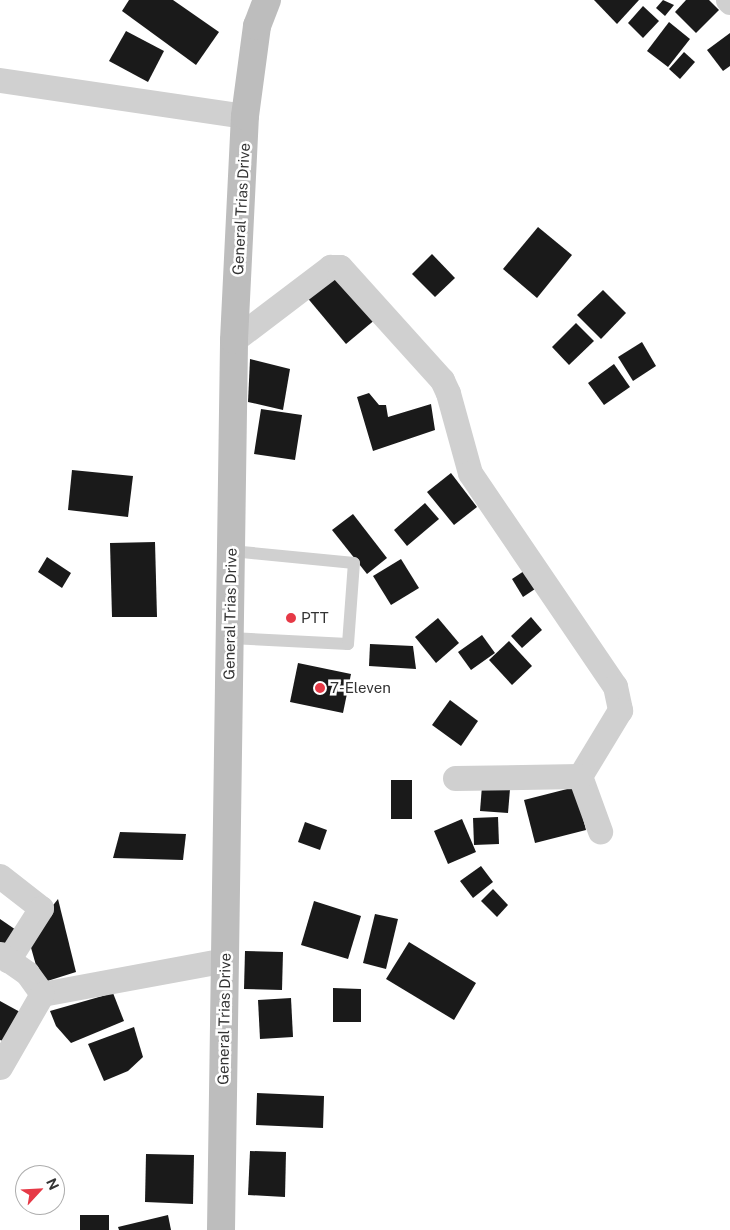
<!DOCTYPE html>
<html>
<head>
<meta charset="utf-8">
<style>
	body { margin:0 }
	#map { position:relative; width:730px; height:1230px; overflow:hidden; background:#fff; font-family:"Public Sans",sans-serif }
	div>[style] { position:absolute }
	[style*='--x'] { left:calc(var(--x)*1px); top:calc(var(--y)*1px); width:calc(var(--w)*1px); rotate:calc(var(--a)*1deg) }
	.building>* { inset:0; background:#1a1a1a }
	.service>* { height:12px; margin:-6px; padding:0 6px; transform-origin:6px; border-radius:6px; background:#d0d0d0 }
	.minor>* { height:25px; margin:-12.5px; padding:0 12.5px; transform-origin:12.5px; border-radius:12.5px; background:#d0d0d0 }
	.secondary>* { height:28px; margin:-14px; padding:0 14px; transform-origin:14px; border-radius:14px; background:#bdbdbd }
	.dots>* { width:14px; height:14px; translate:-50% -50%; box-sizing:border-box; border:2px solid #fff; border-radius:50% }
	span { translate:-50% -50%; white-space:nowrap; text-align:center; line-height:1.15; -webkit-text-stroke:5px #fff; paint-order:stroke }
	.street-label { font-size:15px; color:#333 }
	.poi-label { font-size:15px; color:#333 }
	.left { translate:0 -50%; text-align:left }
	.north { position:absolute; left:15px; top:1165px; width:50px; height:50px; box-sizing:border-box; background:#fff; border:1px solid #adadad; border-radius:50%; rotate:65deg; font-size:14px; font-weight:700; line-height:20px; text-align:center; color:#333 }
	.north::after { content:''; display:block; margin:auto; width:18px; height:22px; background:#e63946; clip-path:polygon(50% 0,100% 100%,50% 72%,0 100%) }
</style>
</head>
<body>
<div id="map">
	<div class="building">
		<i style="clip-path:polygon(129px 0,173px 0,219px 32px,196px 65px,122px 11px)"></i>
		<i style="clip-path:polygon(594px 0,639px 0,617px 24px)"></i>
		<i style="clip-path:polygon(663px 0,674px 5px,665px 16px,656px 8px)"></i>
		<i style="clip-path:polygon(686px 0,709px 0,719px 10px,696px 33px,675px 12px)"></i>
		<i style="clip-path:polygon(643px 6px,659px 21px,643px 38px,628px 23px)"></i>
		<i style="clip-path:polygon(669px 22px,690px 39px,668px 67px,647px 51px)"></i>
		<i style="clip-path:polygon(126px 31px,164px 51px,148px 82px,109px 61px)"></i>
		<i style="clip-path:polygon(730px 33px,730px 66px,723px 71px,707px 50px)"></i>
		<i style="clip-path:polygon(684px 52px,695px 62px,680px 79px,669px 69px)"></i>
		<i style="clip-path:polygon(538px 227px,572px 255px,537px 298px,503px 269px)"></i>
		<i style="clip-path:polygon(432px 254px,455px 278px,435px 297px,412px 274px)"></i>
		<i style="clip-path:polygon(336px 269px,377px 318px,346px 344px,305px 295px)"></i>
		<i style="clip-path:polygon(603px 290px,626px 313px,601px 339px,577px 315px)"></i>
		<i style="clip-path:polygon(576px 323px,594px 341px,569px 365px,552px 347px)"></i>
		<i style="clip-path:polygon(642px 342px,656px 366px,633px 381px,618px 357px)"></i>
		<i style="clip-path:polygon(250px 359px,290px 369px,283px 410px,248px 402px)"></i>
		<i style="clip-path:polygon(614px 364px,630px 387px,604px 405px,588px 383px)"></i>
		<i style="clip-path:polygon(369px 393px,379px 405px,386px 405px,388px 417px,431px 404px,435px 430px,373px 451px,357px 397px)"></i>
		<i style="clip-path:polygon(261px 409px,302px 415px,295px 460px,254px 454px)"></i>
		<i style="clip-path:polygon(72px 470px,133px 476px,128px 517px,68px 510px)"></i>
		<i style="clip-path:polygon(451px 473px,477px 507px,454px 525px,427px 492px)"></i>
		<i style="clip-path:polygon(425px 503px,439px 519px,407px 546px,394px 530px)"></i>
		<i style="clip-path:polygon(353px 514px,387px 558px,367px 574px,332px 530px)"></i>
		<i style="clip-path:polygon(155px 542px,157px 617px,112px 617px,110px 543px)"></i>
		<i style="clip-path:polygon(47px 557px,71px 573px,62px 588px,38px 572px)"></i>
		<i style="clip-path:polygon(401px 559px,419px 588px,391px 605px,373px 576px)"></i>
		<i style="clip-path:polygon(527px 569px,538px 587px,523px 597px,512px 579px)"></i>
		<i style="clip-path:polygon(531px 617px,542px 630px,522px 648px,511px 636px)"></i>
		<i style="clip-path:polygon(438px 618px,459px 643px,436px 663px,415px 637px)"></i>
		<i style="clip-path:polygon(482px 635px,495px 653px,471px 670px,458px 652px)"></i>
		<i style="clip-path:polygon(509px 641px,532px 666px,512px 685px,489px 660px)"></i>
		<i style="clip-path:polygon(370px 644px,413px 646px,416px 669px,369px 666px)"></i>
		<i style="clip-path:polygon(298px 663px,351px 674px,343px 713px,290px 702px)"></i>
		<i style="clip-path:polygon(450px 700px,478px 721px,461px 746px,432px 725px)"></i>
		<i style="clip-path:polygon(391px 780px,412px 780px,412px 819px,391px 819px)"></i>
		<i style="clip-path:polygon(482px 786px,510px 789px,508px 813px,480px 811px)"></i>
		<i style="clip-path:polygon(575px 787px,586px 830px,535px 843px,524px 800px)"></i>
		<i style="clip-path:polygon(498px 817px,499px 844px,474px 845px,473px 818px)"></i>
		<i style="clip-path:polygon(462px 819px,476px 852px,448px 864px,434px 831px)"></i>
		<i style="clip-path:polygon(305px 822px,327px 830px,320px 850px,298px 842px)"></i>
		<i style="clip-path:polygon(120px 832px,186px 834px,183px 860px,113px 858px)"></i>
		<i style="clip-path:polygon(481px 866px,493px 882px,473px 898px,460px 881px)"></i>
		<i style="clip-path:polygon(493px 889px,508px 905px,497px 917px,481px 901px)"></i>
		<i style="clip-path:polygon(58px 899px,76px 972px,41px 983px,28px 937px)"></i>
		<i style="clip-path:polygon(314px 901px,361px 916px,348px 959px,301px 945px)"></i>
		<i style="clip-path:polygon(375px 914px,398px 919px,386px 969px,363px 963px)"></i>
		<i style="clip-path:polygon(0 919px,19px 932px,8px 947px,0 942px)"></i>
		<i style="clip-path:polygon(409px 942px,476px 983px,454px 1020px,386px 979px)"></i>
		<i style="clip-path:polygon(245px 951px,283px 952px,282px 990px,244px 989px)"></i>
		<i style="clip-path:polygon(333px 988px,361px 989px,361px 1022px,333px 1022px)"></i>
		<i style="clip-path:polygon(113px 993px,124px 1021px,71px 1043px,56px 1026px,50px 1011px)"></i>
		<i style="clip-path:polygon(291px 998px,293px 1037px,260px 1039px,258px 1000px)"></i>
		<i style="clip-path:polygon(0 1001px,20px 1012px,3px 1041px,0 1040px)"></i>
		<i style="clip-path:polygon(134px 1027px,143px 1057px,128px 1071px,104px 1081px,88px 1044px)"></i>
		<i style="clip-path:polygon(257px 1093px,324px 1096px,323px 1128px,256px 1125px)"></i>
		<i style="clip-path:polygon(250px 1151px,286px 1152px,285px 1197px,248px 1195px)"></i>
		<i style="clip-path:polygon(146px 1154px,194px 1155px,193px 1204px,145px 1202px)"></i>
		<i style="clip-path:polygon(80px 1215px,109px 1215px,109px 1230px,80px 1230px)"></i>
		<i style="clip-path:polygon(168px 1215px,171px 1230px,119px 1230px,118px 1227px)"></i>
	</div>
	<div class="service">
		<i style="--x:230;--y:638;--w:118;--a:2.9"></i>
		<i style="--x:348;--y:644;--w:81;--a:-85.8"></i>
		<i style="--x:354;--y:563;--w:124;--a:-174.4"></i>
	</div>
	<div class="minor">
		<i style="--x:728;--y:0;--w:3;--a:45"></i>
		<i style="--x:0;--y:80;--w:248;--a:8.4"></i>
		<i style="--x:234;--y:340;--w:121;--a:-37.2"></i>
		<i style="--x:330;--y:267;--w:10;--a:0"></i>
		<i style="--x:340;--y:267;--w:152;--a:47.9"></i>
		<i style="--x:442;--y:380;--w:14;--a:65"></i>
		<i style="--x:448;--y:393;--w:83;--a:74.6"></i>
		<i style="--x:470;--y:473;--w:258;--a:55.8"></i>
		<i style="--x:615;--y:686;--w:25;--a:78"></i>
		<i style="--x:620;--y:710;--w:77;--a:121.2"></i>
		<i style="--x:580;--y:776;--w:59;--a:70"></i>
		<i style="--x:455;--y:778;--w:125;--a:-0.9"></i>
		<i style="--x:0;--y:876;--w:52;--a:38"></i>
		<i style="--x:41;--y:908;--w:62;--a:122.4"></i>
		<i style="--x:0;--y:954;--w:33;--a:35"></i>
		<i style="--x:27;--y:973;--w:26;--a:54"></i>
		<i style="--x:42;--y:994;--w:186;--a:-10.5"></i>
		<i style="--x:0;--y:1067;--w:84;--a:-60.1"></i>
	</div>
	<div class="secondary">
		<i style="--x:221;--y:1230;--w:890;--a:-89.16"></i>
		<i style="--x:234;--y:340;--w:224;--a:-87.2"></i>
		<i style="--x:245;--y:116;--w:91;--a:-82.4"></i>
		<i style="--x:257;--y:26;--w:28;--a:-69"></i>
	</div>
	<div class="dots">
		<i style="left:291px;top:618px;background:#e63946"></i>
		<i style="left:320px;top:688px;background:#e63946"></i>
	</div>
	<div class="street-label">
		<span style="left:241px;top:209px;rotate:-87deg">General Trias Drive</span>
		<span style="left:230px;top:614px;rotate:-89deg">General Trias Drive</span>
		<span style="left:224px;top:1019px;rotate:-89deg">General Trias Drive</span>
	</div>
	<div class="poi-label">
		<span class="left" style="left:301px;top:618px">PTT</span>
		<span class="left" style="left:330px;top:688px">7-Eleven</span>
	</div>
	<div class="north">N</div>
</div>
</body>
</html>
